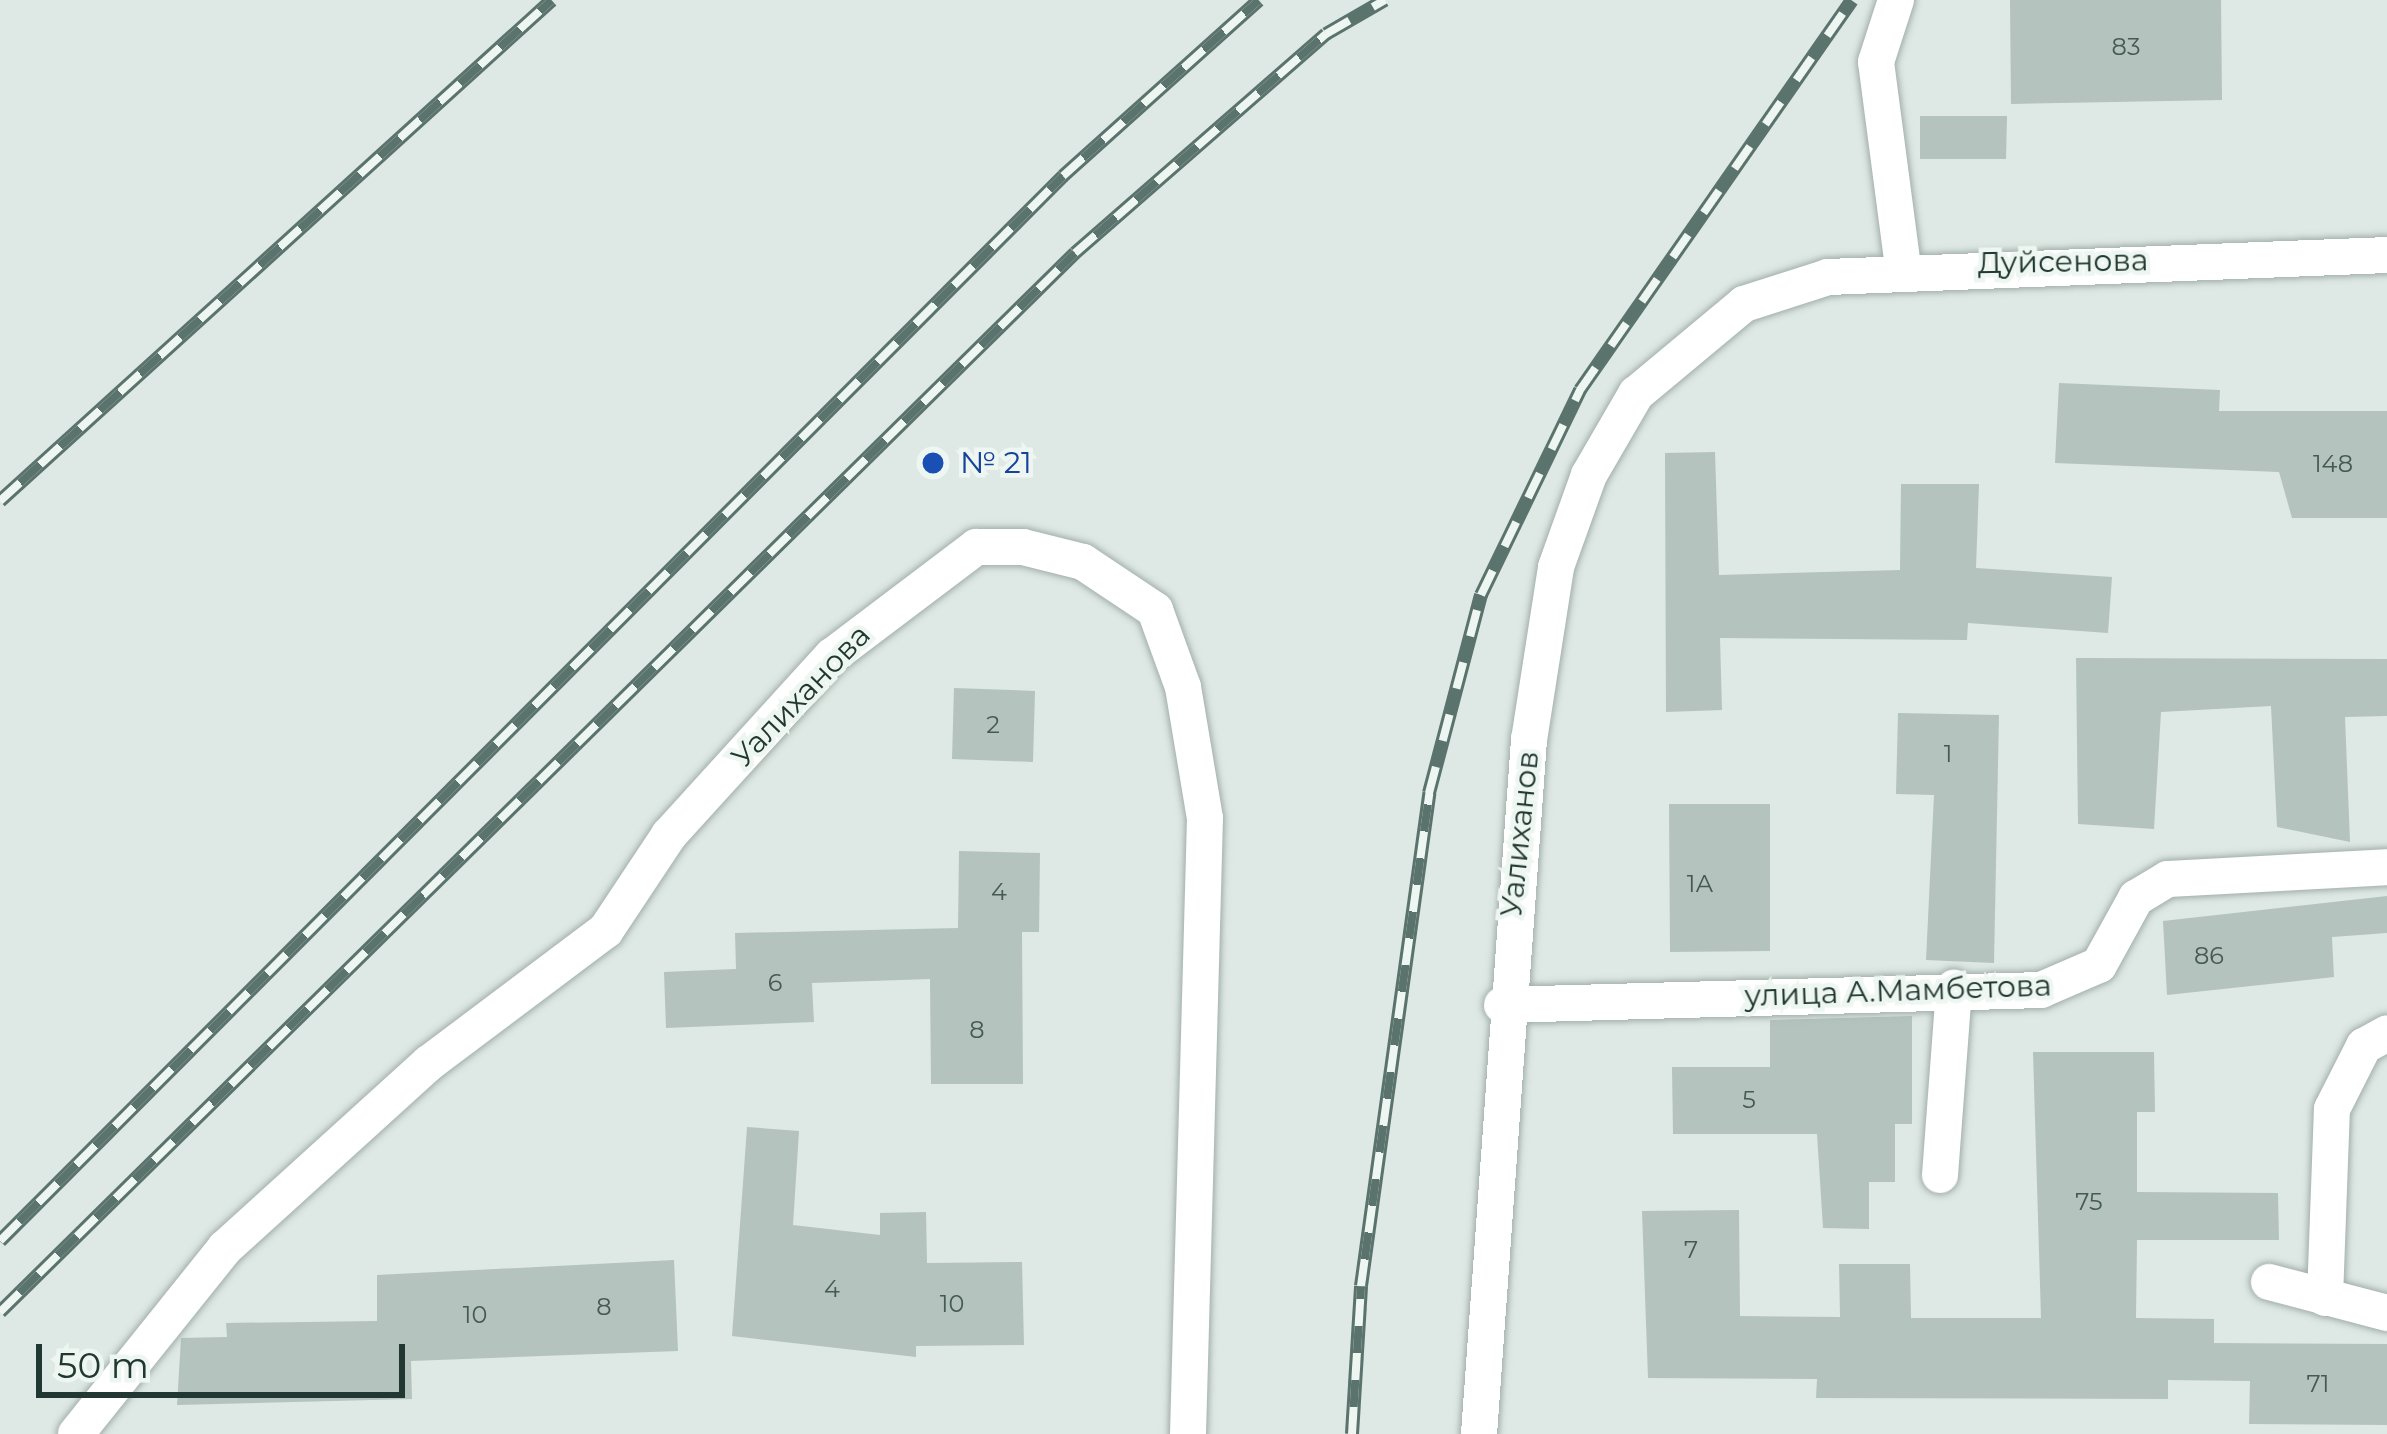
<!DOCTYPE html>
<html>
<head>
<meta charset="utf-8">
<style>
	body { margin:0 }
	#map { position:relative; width:2387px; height:1434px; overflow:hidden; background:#dee8e4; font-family:Montserrat,sans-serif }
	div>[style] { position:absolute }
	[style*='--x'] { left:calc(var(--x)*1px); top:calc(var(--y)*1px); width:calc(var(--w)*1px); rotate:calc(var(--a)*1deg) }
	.building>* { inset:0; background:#b4c3bd }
	.roads { filter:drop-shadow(0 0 3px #a2afab) drop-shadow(0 0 3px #a2afab) }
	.minor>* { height:36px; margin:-18px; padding:0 18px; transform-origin:18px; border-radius:18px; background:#fff }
	.rail>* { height:14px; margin-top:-7px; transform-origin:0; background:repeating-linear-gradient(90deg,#eef6f2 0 27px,#5b736d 0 54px); box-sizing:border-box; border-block:3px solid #5b736d }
	.dots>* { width:33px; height:33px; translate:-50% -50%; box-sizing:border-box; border:6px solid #eef6f2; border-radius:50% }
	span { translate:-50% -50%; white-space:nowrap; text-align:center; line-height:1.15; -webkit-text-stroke:9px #eef6f2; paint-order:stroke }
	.number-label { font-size:24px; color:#465a54 }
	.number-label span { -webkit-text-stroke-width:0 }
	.street-label { font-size:30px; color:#213731 }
	.transit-label { font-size:30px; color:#164399 }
	.left { translate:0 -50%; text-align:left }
	.scale { position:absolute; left:36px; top:1344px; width:369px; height:54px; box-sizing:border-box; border:6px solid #213731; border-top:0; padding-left:15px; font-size:36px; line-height:42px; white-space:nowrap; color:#213731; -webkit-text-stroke:9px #eef6f2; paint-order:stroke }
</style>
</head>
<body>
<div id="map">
	<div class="building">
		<i style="clip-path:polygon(2010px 0,2221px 0,2222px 100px,2011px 104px)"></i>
		<i style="clip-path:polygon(1920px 116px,2007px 116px,2006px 159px,1920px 159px)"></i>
		<i style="clip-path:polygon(2059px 383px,2220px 390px,2219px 411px,2387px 411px,2387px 518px,2292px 518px,2279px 472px,2055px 463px)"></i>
		<i style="clip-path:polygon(1715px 452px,1719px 575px,1900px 570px,1901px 484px,1979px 484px,1976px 568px,2112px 577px,2108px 633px,1968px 623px,1967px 640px,1720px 638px,1722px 710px,1666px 712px,1665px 453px)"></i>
		<i style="clip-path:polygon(2076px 658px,2387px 659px,2387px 716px,2345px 717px,2350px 842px,2277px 827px,2271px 706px,2161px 712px,2154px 829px,2078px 824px)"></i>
		<i style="clip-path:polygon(954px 688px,1035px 691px,1033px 762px,952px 759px)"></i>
		<i style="clip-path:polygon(1898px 713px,1999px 715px,1994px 963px,1926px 960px,1934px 795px,1896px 794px)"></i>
		<i style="clip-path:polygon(1669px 804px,1770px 804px,1770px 951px,1670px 952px)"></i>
		<i style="clip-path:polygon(959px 851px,1040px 853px,1039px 932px,1022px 932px,1023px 1084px,931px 1084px,930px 979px,812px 983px,814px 1022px,666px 1028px,664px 972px,736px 969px,735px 933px,958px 928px)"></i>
		<i style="clip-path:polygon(2387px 896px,2387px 933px,2332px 937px,2334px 977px,2167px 995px,2163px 921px)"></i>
		<i style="clip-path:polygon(1912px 1016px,1912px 1124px,1895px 1124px,1895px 1182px,1869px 1182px,1869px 1229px,1823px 1228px,1817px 1134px,1673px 1134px,1672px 1067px,1770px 1067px,1770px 1020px)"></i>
		<i style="clip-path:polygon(2033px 1052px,2154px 1052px,2155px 1112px,2137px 1112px,2137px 1192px,2278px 1193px,2279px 1240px,2137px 1240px,2136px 1318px,2214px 1319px,2214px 1343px,2387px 1344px,2387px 1425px,2249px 1424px,2250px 1381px,2168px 1380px,2168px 1399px,1816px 1398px,1817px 1379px,1648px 1378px,1642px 1211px,1739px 1210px,1740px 1316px,1840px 1317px,1839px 1264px,1910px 1264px,1911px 1318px,2041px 1318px)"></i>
		<i style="clip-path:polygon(747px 1127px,799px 1131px,793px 1225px,880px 1235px,880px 1213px,926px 1212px,927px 1263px,1022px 1262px,1024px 1345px,916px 1346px,916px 1357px,732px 1336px)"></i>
		<i style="clip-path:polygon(674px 1260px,678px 1351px,411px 1361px,412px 1399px,177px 1405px,181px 1338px,227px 1337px,226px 1323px,377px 1321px,377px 1275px)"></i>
	</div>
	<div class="roads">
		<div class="minor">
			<i style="--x:1896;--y:0;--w:65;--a:107.9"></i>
			<i style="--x:1876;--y:62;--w:206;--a:82.5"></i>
			<i style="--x:1502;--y:1005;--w:539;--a:-1.59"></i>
			<i style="--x:2041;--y:990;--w:63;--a:-23.3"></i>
			<i style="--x:2099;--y:965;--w:77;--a:-61.1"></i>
			<i style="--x:2136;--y:898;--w:37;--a:-31"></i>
			<i style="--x:2168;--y:879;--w:219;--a:-3.1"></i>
			<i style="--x:1940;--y:1175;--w:188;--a:-85.7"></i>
			<i style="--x:2269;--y:1282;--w:122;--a:14.7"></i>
			<i style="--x:2325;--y:1298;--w:189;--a:-87.9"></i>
			<i style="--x:2332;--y:1109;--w:71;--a:-63.1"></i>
			<i style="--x:2364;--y:1046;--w:26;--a:-29"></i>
			<i style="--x:76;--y:1434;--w:238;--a:-51.3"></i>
			<i style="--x:225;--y:1248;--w:275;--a:-42.2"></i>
			<i style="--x:429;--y:1063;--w:221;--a:-36.9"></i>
			<i style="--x:606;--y:930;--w:114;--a:-56.4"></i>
			<i style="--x:669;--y:835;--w:242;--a:-47.7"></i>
			<i style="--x:832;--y:656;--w:181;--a:-37.1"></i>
			<i style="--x:976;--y:547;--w:47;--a:0"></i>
			<i style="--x:1023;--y:547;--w:62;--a:14"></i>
			<i style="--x:1083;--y:562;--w:87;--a:33.7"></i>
			<i style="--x:1155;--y:610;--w:82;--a:70"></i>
			<i style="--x:1183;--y:687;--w:133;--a:80.5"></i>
			<i style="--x:1205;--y:818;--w:616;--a:91.58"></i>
			<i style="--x:1479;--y:1434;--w:696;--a:-85.88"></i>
			<i style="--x:1529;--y:740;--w:175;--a:-81.1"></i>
			<i style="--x:1556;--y:567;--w:98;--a:-70.3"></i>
			<i style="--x:1589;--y:475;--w:94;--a:-59.9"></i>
			<i style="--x:1636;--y:394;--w:141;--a:-39.8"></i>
			<i style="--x:1744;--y:304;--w:88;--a:-17.8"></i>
			<i style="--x:1828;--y:277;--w:559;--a:-2.25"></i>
		</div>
	</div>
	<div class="rail">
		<i style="--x:0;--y:501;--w:745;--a:-42.23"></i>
		<i style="--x:0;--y:1241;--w:1505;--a:-45.05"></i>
		<i style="--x:1063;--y:176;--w:263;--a:-41.9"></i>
		<i style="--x:0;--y:1312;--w:1509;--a:-44.57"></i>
		<i style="--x:1075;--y:253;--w:333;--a:-41.1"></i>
		<i style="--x:1326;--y:34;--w:68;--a:-30"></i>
		<i style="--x:1352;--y:1434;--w:148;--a:-86.5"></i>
		<i style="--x:1361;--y:1286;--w:498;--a:-82.1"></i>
		<i style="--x:1429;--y:793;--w:205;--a:-75.3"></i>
		<i style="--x:1481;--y:595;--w:228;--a:-64.2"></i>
		<i style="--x:1580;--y:390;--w:475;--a:-55.1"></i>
	</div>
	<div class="dots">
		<i style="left:933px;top:463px;background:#1a4fb4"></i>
	</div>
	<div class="number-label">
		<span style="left:2126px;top:47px">83</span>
		<span style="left:2333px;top:464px">148</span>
		<span style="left:993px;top:725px">2</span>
		<span style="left:1948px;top:754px">1</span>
		<span style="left:1700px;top:884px">1А</span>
		<span style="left:999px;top:892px">4</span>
		<span style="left:2209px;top:956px">86</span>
		<span style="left:775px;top:983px">6</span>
		<span style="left:977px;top:1030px">8</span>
		<span style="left:1749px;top:1100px">5</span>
		<span style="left:2089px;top:1202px">75</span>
		<span style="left:1691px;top:1250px">7</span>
		<span style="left:832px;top:1289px">4</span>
		<span style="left:952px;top:1304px">10</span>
		<span style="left:604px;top:1307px">8</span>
		<span style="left:475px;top:1315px">10</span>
		<span style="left:2318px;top:1384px">71</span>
	</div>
	<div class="street-label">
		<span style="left:2063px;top:262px;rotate:-1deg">Дуйсенова</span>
		<span style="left:801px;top:696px;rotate:-46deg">Уалиханова</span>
		<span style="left:1520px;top:834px;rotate:-84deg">Уалиханов</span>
		<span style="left:1898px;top:991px;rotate:-2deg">улица А.Мамбетова</span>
	</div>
	<div class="transit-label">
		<span class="left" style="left:960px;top:463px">№ 21</span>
	</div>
	<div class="scale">50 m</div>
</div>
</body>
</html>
